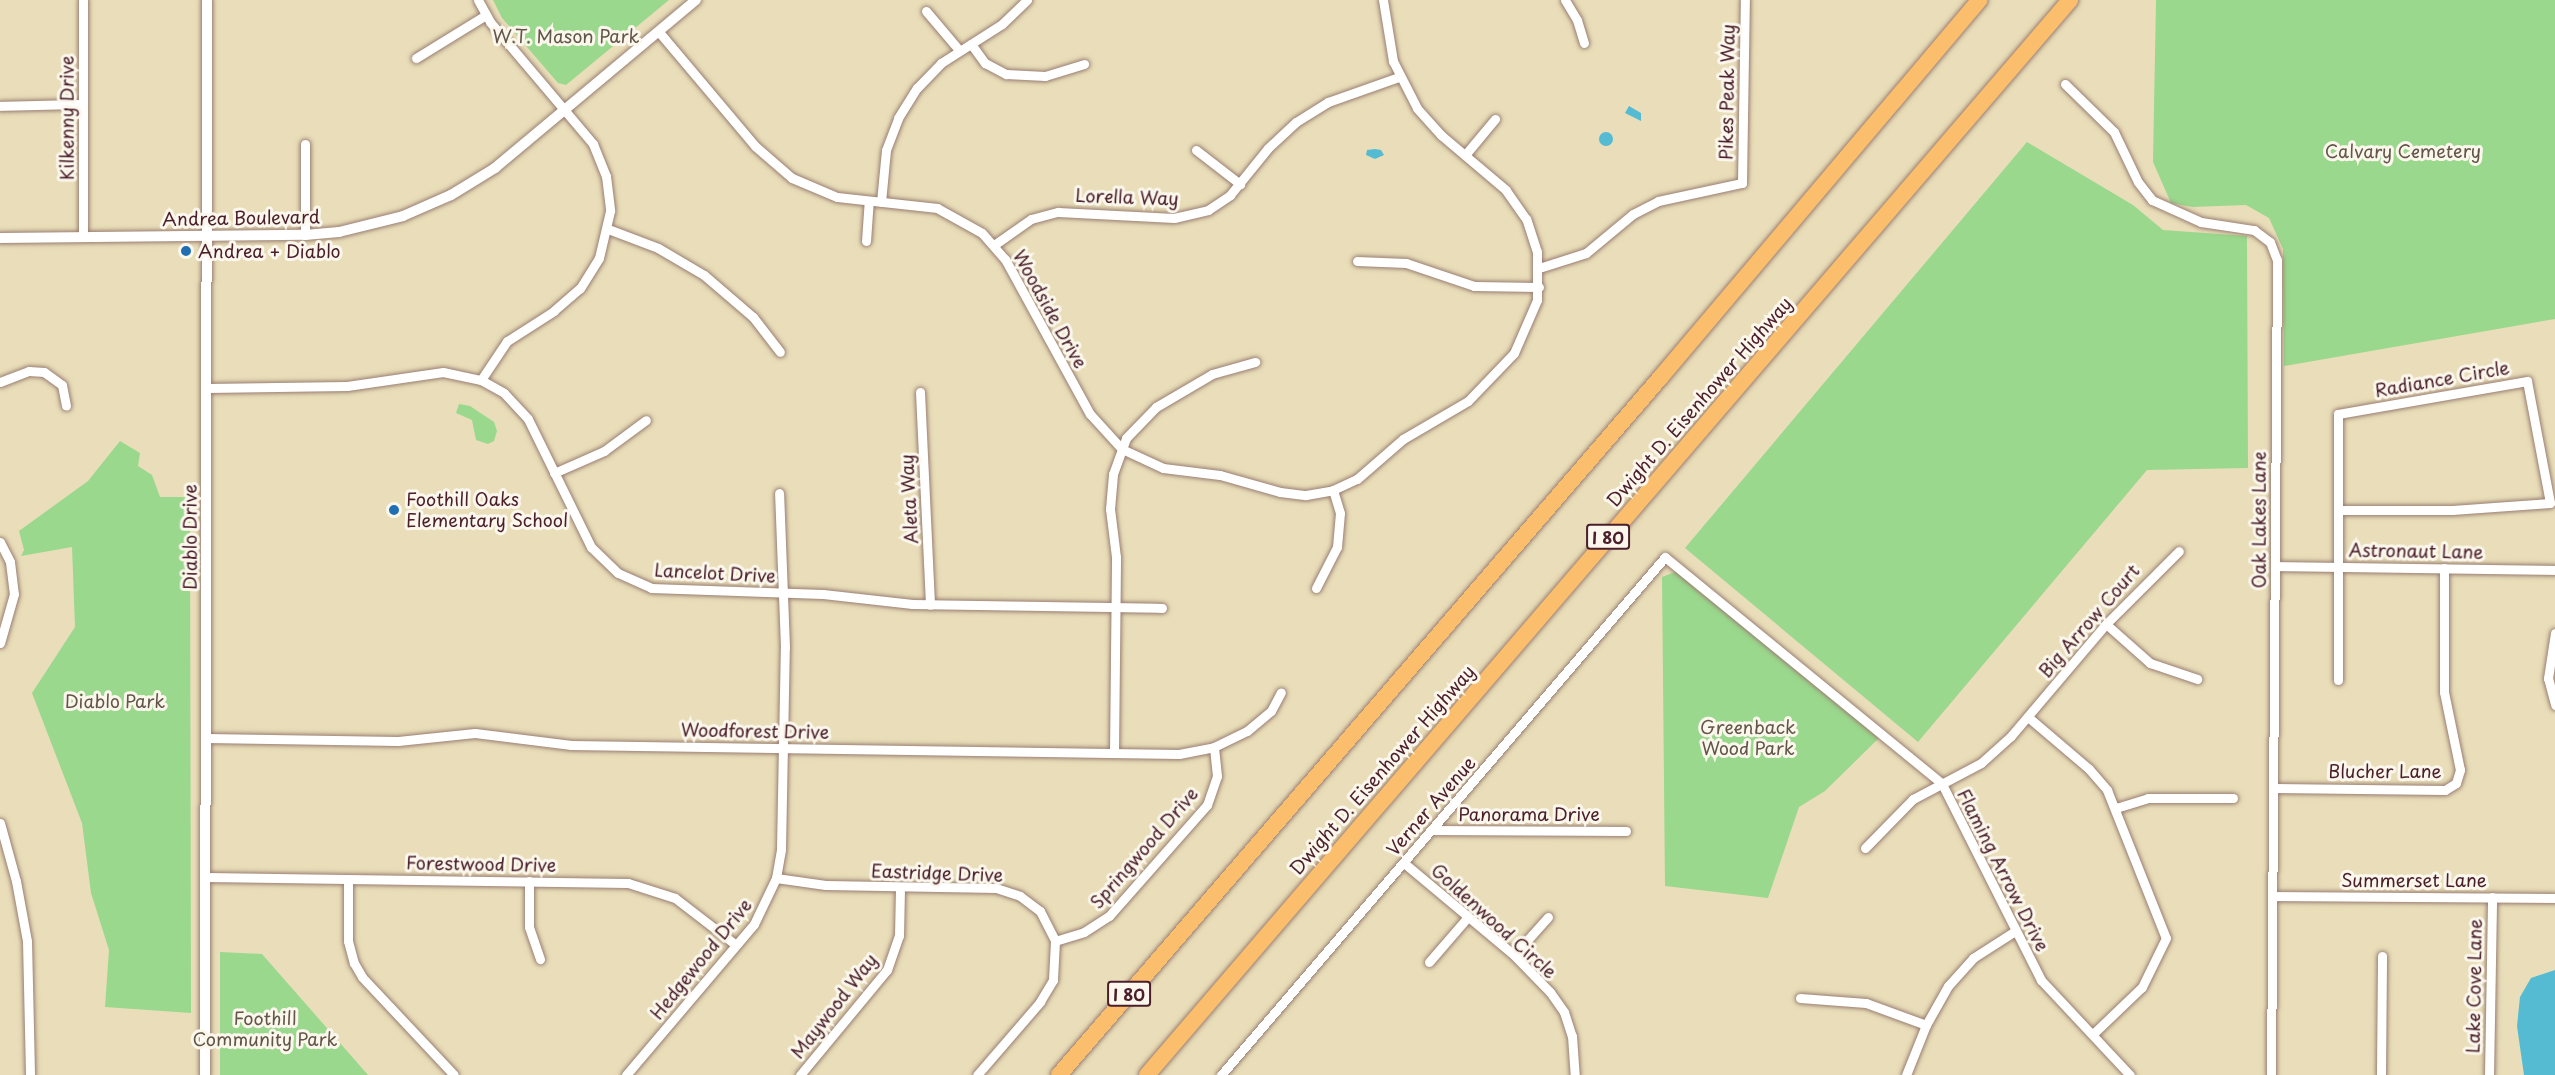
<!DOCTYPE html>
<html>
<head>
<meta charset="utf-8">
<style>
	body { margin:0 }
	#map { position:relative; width:2555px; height:1075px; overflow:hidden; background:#e9deb9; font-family:"Playpen Sans",sans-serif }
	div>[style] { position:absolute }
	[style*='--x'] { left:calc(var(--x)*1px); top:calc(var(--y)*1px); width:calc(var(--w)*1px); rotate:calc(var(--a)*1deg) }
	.green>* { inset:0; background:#9ad88d }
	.water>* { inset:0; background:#54bbd2 }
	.round { border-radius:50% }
	.roads { filter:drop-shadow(0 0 2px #9a7e72) drop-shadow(0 0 2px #9a7e72) }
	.minor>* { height:9px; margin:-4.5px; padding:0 4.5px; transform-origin:4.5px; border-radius:4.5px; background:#fff }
	.tertiary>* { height:10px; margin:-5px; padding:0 5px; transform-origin:5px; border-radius:5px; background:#fff }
	.motorway>* { height:16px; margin:-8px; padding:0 8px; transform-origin:8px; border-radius:8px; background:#fabe6d }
	.dots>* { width:16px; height:16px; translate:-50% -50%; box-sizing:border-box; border:3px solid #fbf7ec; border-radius:50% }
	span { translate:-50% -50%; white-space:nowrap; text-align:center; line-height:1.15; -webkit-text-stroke:6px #fbf7ec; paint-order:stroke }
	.shield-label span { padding:2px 4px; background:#fbf7ec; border:2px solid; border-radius:4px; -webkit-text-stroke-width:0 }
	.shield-label { font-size:16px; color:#4a1f2b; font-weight:700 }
	.park-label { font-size:18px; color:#625648 }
	.street-label { font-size:18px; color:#4a1f2b }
	.poi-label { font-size:18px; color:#4a1f2b }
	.left { translate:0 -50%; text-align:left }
</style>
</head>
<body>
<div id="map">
	<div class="green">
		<i style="clip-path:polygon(493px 0,669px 0,566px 85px,558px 83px,502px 18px)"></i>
		<i style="clip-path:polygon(2156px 0,2555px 0,2555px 319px,2284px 366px,2283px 249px,2269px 218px,2246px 205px,2192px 207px,2171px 203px,2153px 162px)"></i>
		<i style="clip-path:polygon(2027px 142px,2133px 205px,2163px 230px,2247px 236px,2248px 468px,2147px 470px,1918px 742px,1685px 548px)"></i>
		<i style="clip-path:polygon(459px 404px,470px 406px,494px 422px,497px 431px,494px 441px,488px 444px,476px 440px,472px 420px,456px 413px)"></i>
		<i style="clip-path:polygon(120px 441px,140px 453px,138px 466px,152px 475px,160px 497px,190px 497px,191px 1013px,105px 1007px,109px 950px,91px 893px,82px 823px,32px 693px,75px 627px,72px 547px,21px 556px,24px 550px,19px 531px,88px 481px)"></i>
		<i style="clip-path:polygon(1680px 570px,1879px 738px,1825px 791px,1799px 807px,1768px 898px,1665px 886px,1662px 577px)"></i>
		<i style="clip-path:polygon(220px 952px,262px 954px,368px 1075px,220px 1075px)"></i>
	</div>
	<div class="water">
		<i style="clip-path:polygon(1629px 106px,1641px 113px,1641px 121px,1625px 113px)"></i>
		<i class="round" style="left:1599px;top:132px;width:14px;height:14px"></i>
		<i style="clip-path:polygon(1375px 149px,1381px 150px,1384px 155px,1375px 159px,1366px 155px,1367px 150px)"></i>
		<i style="clip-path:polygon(2555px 970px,2555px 1075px,2524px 1075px,2517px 1026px,2520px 997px,2531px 978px)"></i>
	</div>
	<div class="roads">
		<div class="minor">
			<i style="--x:478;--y:0;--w:25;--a:61"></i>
			<i style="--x:490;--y:22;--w:160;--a:49.8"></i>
			<i style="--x:593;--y:144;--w:35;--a:68"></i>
			<i style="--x:606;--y:176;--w:35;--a:83"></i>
			<i style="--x:610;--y:211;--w:48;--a:103.2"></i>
			<i style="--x:599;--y:258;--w:36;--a:122"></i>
			<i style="--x:580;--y:288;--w:35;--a:139"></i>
			<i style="--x:554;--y:311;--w:56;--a:147.4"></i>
			<i style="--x:507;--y:341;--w:47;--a:123.7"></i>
			<i style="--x:1565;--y:0;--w:23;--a:59"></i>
			<i style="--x:1577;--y:20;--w:24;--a:73"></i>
			<i style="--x:926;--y:11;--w:51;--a:49.8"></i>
			<i style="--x:659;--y:32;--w:149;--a:49.9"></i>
			<i style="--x:755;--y:146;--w:49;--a:40.9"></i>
			<i style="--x:792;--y:178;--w:49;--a:22.9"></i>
			<i style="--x:837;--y:197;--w:101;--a:6.3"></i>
			<i style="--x:937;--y:208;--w:51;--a:29.1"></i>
			<i style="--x:982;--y:233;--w:35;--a:49"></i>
			<i style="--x:1005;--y:259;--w:177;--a:61.3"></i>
			<i style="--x:1090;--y:414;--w:47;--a:47.6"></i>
			<i style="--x:1122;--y:449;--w:45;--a:24.9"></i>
			<i style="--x:1163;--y:468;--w:57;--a:7"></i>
			<i style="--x:1220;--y:475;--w:62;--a:15.8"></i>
			<i style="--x:1280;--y:492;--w:26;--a:7"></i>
			<i style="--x:1306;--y:495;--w:27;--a:-10"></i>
			<i style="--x:1333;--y:490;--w:26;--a:-25"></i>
			<i style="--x:1357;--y:479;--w:61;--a:-41"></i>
			<i style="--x:1403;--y:439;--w:75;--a:-30.3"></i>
			<i style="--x:1468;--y:401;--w:66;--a:-46.2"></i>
			<i style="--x:1514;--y:353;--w:58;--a:-66.5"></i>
			<i style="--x:1537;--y:300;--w:48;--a:-90"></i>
			<i style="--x:1537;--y:252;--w:35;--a:-108"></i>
			<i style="--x:1526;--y:219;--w:35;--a:-125"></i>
			<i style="--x:1506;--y:190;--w:85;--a:-139.8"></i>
			<i style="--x:1441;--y:135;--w:36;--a:-132"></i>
			<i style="--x:1417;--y:108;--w:53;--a:-117.1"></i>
			<i style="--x:1393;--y:61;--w:62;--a:-99.3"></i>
			<i style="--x:971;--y:44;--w:24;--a:54"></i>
			<i style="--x:985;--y:63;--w:24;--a:28"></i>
			<i style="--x:1006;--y:74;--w:39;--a:3"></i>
			<i style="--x:1045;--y:76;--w:41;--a:-17.1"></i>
			<i style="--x:416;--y:58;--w:82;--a:-31.6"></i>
			<i style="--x:2065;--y:84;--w:69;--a:44.4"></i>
			<i style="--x:2114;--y:132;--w:55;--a:64.4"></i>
			<i style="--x:2138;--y:182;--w:23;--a:52"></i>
			<i style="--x:2152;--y:200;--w:54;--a:24.2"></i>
			<i style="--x:2201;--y:222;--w:54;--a:8.6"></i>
			<i style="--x:2254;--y:230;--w:20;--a:37"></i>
			<i style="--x:2270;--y:242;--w:19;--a:69"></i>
			<i style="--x:2277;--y:260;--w:815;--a:90.42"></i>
			<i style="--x:0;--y:106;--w:83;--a:-1.4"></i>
			<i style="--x:1196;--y:150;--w:56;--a:37.7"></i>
			<i style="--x:1465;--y:155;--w:47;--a:-50.2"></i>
			<i style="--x:881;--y:202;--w:52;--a:-84.5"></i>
			<i style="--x:886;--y:150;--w:34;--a:-69"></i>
			<i style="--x:898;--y:118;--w:36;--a:-58"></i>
			<i style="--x:917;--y:88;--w:35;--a:-46"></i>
			<i style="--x:941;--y:63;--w:72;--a:-32.6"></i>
			<i style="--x:1002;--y:24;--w:35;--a:-44"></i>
			<i style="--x:608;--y:229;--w:53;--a:20.8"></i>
			<i style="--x:658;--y:248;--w:53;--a:30.4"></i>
			<i style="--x:704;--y:275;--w:65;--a:40.6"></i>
			<i style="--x:753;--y:317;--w:44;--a:52.4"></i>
			<i style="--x:305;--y:235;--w:91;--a:-90"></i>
			<i style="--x:83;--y:237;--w:237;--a:-90"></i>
			<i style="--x:866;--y:241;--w:39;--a:-86"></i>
			<i style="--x:994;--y:245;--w:45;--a:-35.1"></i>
			<i style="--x:1031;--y:219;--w:28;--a:-15"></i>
			<i style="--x:1058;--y:212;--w:116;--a:3"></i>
			<i style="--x:1174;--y:218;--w:35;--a:-13"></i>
			<i style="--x:1208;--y:210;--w:27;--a:-34"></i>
			<i style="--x:1230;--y:195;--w:60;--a:-51"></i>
			<i style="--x:1268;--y:148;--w:38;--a:-43"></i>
			<i style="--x:1296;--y:122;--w:38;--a:-32"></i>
			<i style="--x:1328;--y:102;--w:75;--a:-19.4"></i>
			<i style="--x:1357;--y:261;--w:49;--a:2.3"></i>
			<i style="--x:1406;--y:263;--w:72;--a:18.7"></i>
			<i style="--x:1474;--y:286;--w:65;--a:0.9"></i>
			<i style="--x:1539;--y:268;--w:49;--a:-17.7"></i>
			<i style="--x:1586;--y:253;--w:61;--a:-39.7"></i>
			<i style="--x:1633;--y:214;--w:28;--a:-27"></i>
			<i style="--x:1658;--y:201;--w:86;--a:-12.1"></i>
			<i style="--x:1742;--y:183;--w:183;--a:-89.1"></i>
			<i style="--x:0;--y:382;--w:31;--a:-21"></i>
			<i style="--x:29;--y:371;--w:15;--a:4"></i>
			<i style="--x:44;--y:372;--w:22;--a:36"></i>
			<i style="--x:62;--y:385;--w:21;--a:79"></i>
			<i style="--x:207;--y:388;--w:140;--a:-0.8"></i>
			<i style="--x:347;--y:386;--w:97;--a:-8.3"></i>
			<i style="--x:443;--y:372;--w:39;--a:12"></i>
			<i style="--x:481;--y:380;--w:26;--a:29"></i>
			<i style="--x:504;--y:393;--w:35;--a:47"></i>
			<i style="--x:528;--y:419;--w:143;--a:63.8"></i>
			<i style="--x:591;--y:547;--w:37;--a:44"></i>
			<i style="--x:618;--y:573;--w:36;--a:24"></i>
			<i style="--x:651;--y:588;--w:172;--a:2"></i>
			<i style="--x:823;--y:594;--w:90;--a:6.4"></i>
			<i style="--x:912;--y:604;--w:250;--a:0.9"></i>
			<i style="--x:920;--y:392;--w:213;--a:87.3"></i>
			<i style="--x:554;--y:473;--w:55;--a:-23.7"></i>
			<i style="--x:604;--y:451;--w:52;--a:-36.4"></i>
			<i style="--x:0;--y:542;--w:22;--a:63"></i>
			<i style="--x:10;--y:562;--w:32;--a:83"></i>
			<i style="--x:14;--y:594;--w:51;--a:105.9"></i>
			<i style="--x:2275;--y:566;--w:280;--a:0.8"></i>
			<i style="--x:1316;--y:588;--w:46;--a:-62.9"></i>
			<i style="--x:1337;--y:547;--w:34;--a:-85"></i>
			<i style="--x:1340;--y:513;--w:24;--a:-107"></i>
			<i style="--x:2106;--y:624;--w:59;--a:41.6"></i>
			<i style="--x:2150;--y:663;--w:50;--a:18.8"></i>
			<i style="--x:2555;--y:633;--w:46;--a:98.8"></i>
			<i style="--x:2548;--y:678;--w:28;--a:75"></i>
			<i style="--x:2338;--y:680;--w:266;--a:-90"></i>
			<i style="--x:2338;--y:414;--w:192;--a:-9.9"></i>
			<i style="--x:2527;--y:381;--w:124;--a:79.3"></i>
			<i style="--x:2550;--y:503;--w:98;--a:175.9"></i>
			<i style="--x:2452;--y:510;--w:113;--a:180"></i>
			<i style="--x:2028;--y:717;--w:80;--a:40.4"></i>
			<i style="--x:2089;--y:769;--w:28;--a:49"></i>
			<i style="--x:2107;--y:790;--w:159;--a:68.3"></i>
			<i style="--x:2166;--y:938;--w:55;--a:116.1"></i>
			<i style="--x:2142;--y:987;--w:68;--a:136.2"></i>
			<i style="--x:206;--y:738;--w:192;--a:0.9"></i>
			<i style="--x:398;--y:741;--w:77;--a:-5.9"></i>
			<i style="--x:475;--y:733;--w:97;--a:7.1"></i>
			<i style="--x:571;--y:745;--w:608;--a:0.85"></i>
			<i style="--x:1179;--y:754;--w:36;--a:-11"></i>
			<i style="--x:1214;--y:747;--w:37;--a:-26"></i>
			<i style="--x:1247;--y:731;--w:31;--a:-40"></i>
			<i style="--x:1271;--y:711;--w:21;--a:-62"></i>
			<i style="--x:1114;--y:753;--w:196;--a:-89.4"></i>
			<i style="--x:1116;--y:557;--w:48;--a:-97.1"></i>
			<i style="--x:1110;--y:509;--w:35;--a:-85"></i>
			<i style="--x:1113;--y:474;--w:38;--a:-70"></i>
			<i style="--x:1126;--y:438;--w:43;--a:-45.9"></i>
			<i style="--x:1156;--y:407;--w:65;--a:-30.5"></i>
			<i style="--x:1212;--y:374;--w:45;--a:-15.6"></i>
			<i style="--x:2274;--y:788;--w:171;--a:0.7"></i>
			<i style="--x:2445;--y:790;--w:13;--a:-32"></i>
			<i style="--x:2456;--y:783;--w:14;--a:-73"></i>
			<i style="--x:2460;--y:770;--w:80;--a:-101.6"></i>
			<i style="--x:2444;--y:692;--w:124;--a:-90"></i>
			<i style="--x:2116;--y:808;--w:34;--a:-17"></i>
			<i style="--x:2148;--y:798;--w:85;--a:0"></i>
			<i style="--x:0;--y:823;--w:60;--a:74.6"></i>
			<i style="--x:16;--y:881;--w:61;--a:79.6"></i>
			<i style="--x:27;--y:941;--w:134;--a:88.7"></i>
			<i style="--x:1432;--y:830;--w:194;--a:0.3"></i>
			<i style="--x:1865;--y:848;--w:69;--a:-45.6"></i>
			<i style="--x:1913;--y:799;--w:77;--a:-27.9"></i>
			<i style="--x:1981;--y:763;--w:40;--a:-42"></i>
			<i style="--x:2011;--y:736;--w:147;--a:-49.7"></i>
			<i style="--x:2106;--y:624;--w:103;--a:-45"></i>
			<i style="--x:1404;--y:863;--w:143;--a:39.9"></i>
			<i style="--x:1514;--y:955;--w:52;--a:45.8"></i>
			<i style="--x:1550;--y:992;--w:24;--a:55"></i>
			<i style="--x:1564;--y:1012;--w:25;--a:72"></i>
			<i style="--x:1572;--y:1036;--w:39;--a:86"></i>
			<i style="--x:206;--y:877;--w:422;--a:0.8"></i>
			<i style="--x:628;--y:883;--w:49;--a:17.7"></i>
			<i style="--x:675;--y:898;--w:77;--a:37.6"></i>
			<i style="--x:776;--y:878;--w:50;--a:8"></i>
			<i style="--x:826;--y:885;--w:170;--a:1"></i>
			<i style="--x:996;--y:888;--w:25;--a:18"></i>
			<i style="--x:1020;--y:896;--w:25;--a:37"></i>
			<i style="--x:1040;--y:911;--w:34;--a:63"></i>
			<i style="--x:1055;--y:941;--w:39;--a:93"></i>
			<i style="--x:1053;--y:980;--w:26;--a:121"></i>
			<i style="--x:1040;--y:1002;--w:96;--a:130.8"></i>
			<i style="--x:348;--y:879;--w:62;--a:90"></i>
			<i style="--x:348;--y:941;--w:23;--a:75"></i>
			<i style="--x:354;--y:963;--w:16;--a:60"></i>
			<i style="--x:362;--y:977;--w:134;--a:46.8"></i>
			<i style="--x:529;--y:881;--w:46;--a:90"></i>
			<i style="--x:529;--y:927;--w:34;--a:71"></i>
			<i style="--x:2273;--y:896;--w:282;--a:0.4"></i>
			<i style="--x:1055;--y:941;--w:30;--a:-17"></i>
			<i style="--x:1084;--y:932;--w:30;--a:-33"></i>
			<i style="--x:1109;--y:916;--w:148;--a:-48.6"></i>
			<i style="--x:1207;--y:805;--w:31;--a:-71"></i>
			<i style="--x:1217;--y:776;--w:29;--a:-96"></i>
			<i style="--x:1514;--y:955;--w:51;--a:-48.2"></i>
			<i style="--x:1429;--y:962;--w:58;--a:-49.2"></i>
			<i style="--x:1800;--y:998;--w:66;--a:4.3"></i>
			<i style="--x:1866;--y:1003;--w:64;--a:20.1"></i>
			<i style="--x:626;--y:1075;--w:198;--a:-49.7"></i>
			<i style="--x:754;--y:924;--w:51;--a:-64.4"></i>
			<i style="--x:776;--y:878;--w:29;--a:-80"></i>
			<i style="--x:781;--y:849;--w:202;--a:-88.9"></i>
			<i style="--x:785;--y:647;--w:154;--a:-92.2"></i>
			<i style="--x:800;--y:1075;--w:136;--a:-50.4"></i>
			<i style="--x:887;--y:970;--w:36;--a:-71"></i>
			<i style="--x:899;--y:936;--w:49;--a:-88.8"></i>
			<i style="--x:1221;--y:1075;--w:682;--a:-49.4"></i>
			<i style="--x:1665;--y:557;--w:358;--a:39.3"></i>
			<i style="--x:1942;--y:784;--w:220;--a:63.2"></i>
			<i style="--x:2041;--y:980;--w:130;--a:46.9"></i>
			<i style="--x:1906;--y:1075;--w:54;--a:-68.2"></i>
			<i style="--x:1926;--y:1025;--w:45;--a:-60.6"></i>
			<i style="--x:1948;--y:986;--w:38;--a:-48"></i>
			<i style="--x:1973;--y:958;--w:50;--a:-32.7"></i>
			<i style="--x:2381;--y:1075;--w:119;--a:-89.5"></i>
			<i style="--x:2489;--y:1075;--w:178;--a:-89"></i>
		</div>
		<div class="tertiary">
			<i style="--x:0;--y:238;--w:305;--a:-0.6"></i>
			<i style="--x:305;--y:235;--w:34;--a:-5"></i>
			<i style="--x:339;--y:232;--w:66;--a:-14"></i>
			<i style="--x:403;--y:216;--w:52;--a:-23.6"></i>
			<i style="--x:451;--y:195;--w:52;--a:-31.5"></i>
			<i style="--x:495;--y:168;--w:262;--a:-39.9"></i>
			<i style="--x:205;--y:1075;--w:1075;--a:-89.89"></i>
		</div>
		<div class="motorway">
			<i style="--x:1059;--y:1075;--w:920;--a:-49.23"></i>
			<i style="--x:1660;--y:378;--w:495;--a:-49.8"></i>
			<i style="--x:1147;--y:1075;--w:1417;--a:-49.35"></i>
		</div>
	</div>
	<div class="dots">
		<i style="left:186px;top:251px;background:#1f6fb2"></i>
		<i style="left:394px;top:510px;background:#1f6fb2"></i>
	</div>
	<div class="shield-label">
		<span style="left:1608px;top:537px">I 80</span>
		<span style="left:1129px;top:994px">I 80</span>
	</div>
	<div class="park-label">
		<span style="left:566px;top:36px">W.T. Mason Park</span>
		<span style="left:2403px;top:151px">Calvary Cemetery</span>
		<span style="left:115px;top:701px">Diablo Park</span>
		<span style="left:1748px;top:738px">Greenback<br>Wood Park</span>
		<span style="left:265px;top:1029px">Foothill<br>Community Park</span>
	</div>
	<div class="street-label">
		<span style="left:1727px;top:92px;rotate:-89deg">Pikes Peak Way</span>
		<span style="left:67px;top:118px;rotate:-90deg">Kilkenny Drive</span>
		<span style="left:1127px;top:197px;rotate:2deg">Lorella Way</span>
		<span style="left:241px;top:218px;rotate:-1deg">Andrea Boulevard</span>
		<span style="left:1050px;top:309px;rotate:61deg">Woodside Drive</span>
		<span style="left:2442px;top:379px;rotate:-10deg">Radiance Circle</span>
		<span style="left:1699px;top:402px;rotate:-49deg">Dwight D. Eisenhower Highway</span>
		<span style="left:909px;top:499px;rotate:-93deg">Aleta Way</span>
		<span style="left:2259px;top:520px;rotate:-90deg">Oak Lakes Lane</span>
		<span style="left:190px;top:537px;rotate:-90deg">Diablo Drive</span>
		<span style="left:2416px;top:551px;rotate:1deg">Astronaut Lane</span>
		<span style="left:715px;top:573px;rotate:3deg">Lancelot Drive</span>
		<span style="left:2089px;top:621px;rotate:-49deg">Big Arrow Court</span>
		<span style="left:755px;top:731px;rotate:1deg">Woodforest Drive</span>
		<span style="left:1382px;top:770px;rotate:-49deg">Dwight D. Eisenhower Highway</span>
		<span style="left:2385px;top:771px">Blucher Lane</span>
		<span style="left:1431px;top:806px;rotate:-49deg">Verner Avenue</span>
		<span style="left:1529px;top:814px">Panorama Drive</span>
		<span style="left:1144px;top:848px;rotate:-49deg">Springwood Drive</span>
		<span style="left:481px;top:864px;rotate:1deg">Forestwood Drive</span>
		<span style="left:2003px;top:870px;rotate:63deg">Flaming Arrow Drive</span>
		<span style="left:937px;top:873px;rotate:2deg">Eastridge Drive</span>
		<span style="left:2414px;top:880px">Summerset Lane</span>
		<span style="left:1494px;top:921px;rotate:42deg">Goldenwood Circle</span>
		<span style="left:701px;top:959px;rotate:-51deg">Hedgewood Drive</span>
		<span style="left:2474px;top:986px;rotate:-89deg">Lake Cove Lane</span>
		<span style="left:834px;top:1006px;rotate:-52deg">Maywood Way</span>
	</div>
	<div class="poi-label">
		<span class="left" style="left:198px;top:251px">Andrea + Diablo</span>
		<span class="left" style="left:406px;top:510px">Foothill Oaks<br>Elementary School</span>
	</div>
</div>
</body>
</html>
